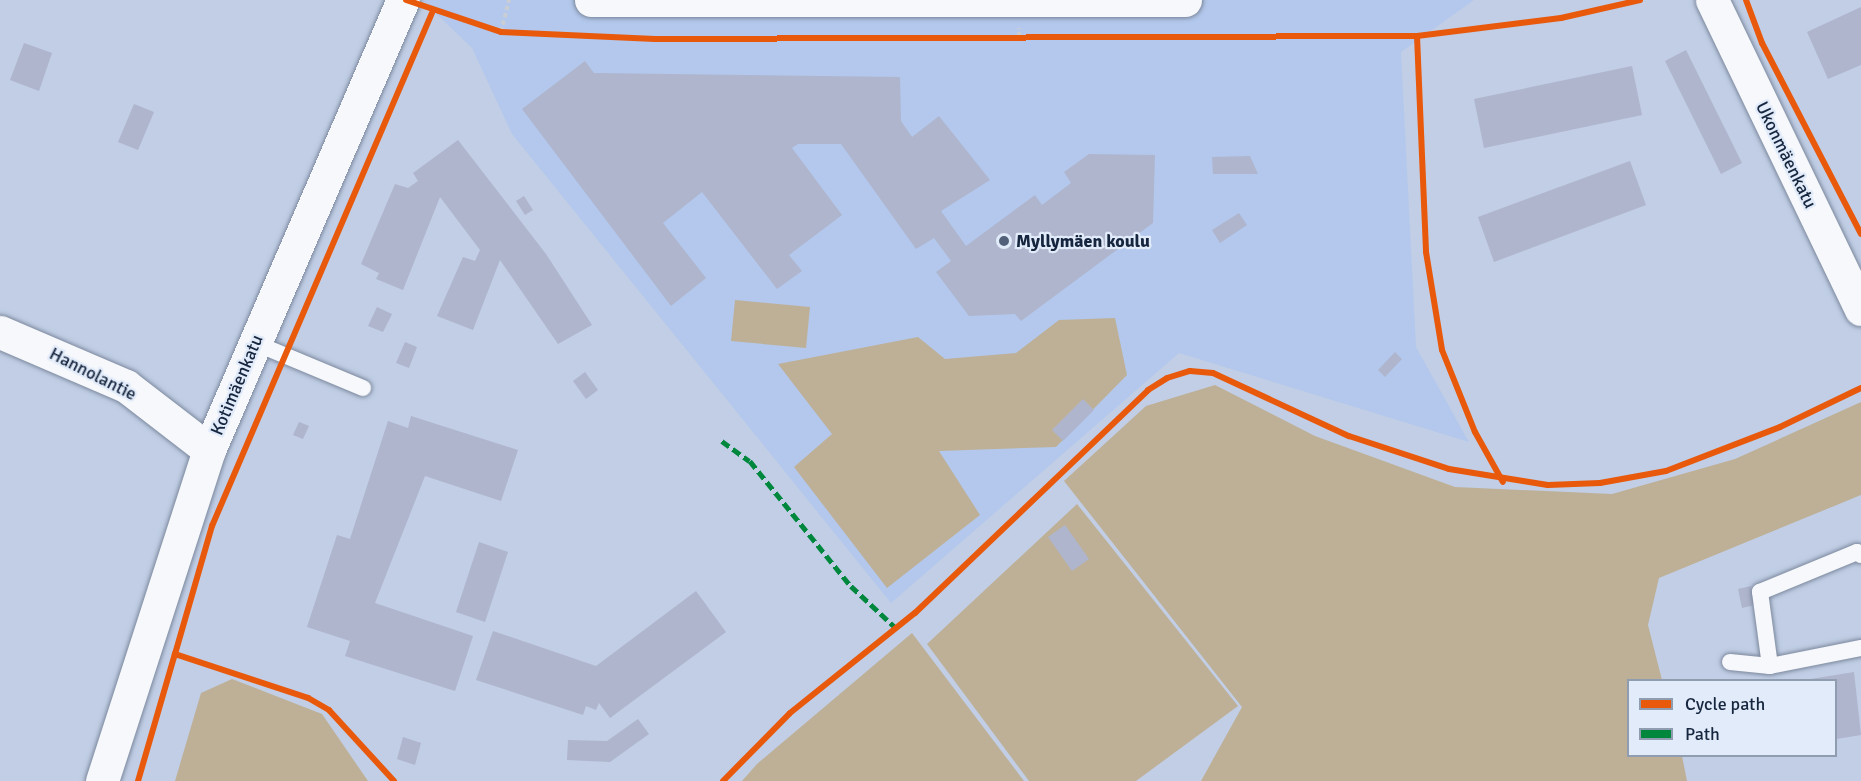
<!DOCTYPE html>
<html>
<head>
<meta charset="utf-8">
<style>
	body { margin:0 }
	#map { position:relative; width:1861px; height:781px; overflow:hidden; background:#c1cee5; font-family:Signika,sans-serif }
	div>[style] { position:absolute }
	[style*='--x'] { left:calc(var(--x)*1px); top:calc(var(--y)*1px); width:calc(var(--w)*1px); rotate:calc(var(--a)*1deg) }
	.built>* { inset:0; background:#b3c8ec }
	.green>* { inset:0; background:#beb097 }
	.building>* { inset:0; background:#aeb5cd }
	.path>* { height:4px; margin-top:-2px; transform-origin:0; background:repeating-linear-gradient(90deg,#c9cdd4 0 4.5px,transparent 0 7.5px) }
	.roads { filter:drop-shadow(0 0 2px #7b889d) drop-shadow(0 0 2px #7b889d) }
	.lane>* { height:16px; margin:-8px; padding:0 8px; transform-origin:8px; border-radius:8px; background:#f6f8fb }
	.street>* { height:33px; margin:-16.5px; padding:0 16.5px; transform-origin:16.5px; border-radius:16.5px; background:#f6f8fb }
	.secondary>* { height:33px; margin:-16.5px; padding:0 16.5px; transform-origin:16.5px; border-radius:16.5px; background:#f6f8fb }
	.quiet>* { height:4.5px; margin-top:-2.25px; transform-origin:0; background:repeating-linear-gradient(90deg,#00873e 0 9px,transparent 0 13.5px) }
	.cycleway>* { height:6px; margin:-3px; padding:0 3px; transform-origin:3px; border-radius:3px; background:#e8590c }
	.dots>* { width:16px; height:16px; translate:-50% -50%; box-sizing:border-box; border:3px solid #e2ebf9; border-radius:50% }
	span { translate:-50% -50%; white-space:nowrap; text-align:center; line-height:1.15; -webkit-text-stroke:4.5px #e2ebf9; paint-order:stroke }
	.street-label { font-size:18px; color:#16263f }
	.poi-label { font-size:18px; color:#16263f; font-weight:700 }
	.left { translate:0 -50%; text-align:left }
	.legend { position:absolute; left:1627px; top:679px; width:210px; height:78px; box-sizing:border-box; background:#e2ebf9; border:2px solid #909caf; margin:0; padding:8px 10px; list-style:none; font-size:18px; color:#16263f }
	.legend li { display:flex; align-items:center; gap:12px; height:30px }
	.legend b { width:30px; border:2px solid #909caf }
</style>
</head>
<body>
<div id="map">
	<div class="built">
		<i style="clip-path:polygon(422px 0,1474px 0,1401px 52px,1416px 347px,1469px 442px,1179px 353px,891px 603px,512px 134px,472px 48px)"></i>
	</div>
	<div class="green">
		<i style="clip-path:polygon(735px 300px,810px 307px,806px 348px,731px 341px)"></i>
		<i style="clip-path:polygon(1115px 318px,1127px 375px,1056px 447px,939px 451px,980px 515px,887px 588px,794px 467px,832px 434px,778px 364px,918px 337px,945px 359px,1016px 353px,1059px 320px)"></i>
		<i style="clip-path:polygon(1215px 385px,1315px 436px,1455px 487px,1612px 494px,1735px 459px,1861px 402px,1861px 495px,1659px 578px,1648px 625px,1662px 680px,1628px 680px,1628px 756px,1682px 756px,1687px 781px,1201px 781px,1242px 707px,1064px 481px,1146px 406px)"></i>
		<i style="clip-path:polygon(1077px 504px,1238px 706px,1136px 781px,1029px 781px,927px 644px)"></i>
		<i style="clip-path:polygon(912px 633px,1024px 781px,742px 781px,757px 764px)"></i>
		<i style="clip-path:polygon(232px 679px,322px 714px,368px 781px,175px 781px,201px 693px)"></i>
	</div>
	<div class="building">
		<i style="clip-path:polygon(1861px 7px,1861px 65px,1828px 79px,1807px 32px)"></i>
		<i style="clip-path:polygon(24px 43px,52px 53px,39px 91px,10px 80px)"></i>
		<i style="clip-path:polygon(1686px 50px,1742px 163px,1721px 174px,1665px 61px)"></i>
		<i style="clip-path:polygon(585px 61px,594px 73px,900px 77px,901px 121px,912px 137px,939px 116px,990px 180px,941px 211px,966px 246px,1035px 195px,1042px 205px,1071px 183px,1064px 172px,1089px 154px,1155px 155px,1153px 223px,1021px 321px,1015px 314px,969px 316px,936px 272px,951px 261px,934px 238px,916px 249px,841px 144px,798px 144px,792px 148px,842px 215px,789px 255px,802px 271px,777px 289px,702px 192px,663px 223px,706px 278px,671px 306px,522px 109px)"></i>
		<i style="clip-path:polygon(1632px 66px,1642px 115px,1484px 148px,1474px 99px)"></i>
		<i style="clip-path:polygon(134px 104px,154px 112px,138px 150px,118px 142px)"></i>
		<i style="clip-path:polygon(458px 140px,546px 254px,592px 325px,558px 344px,500px 260px,473px 330px,437px 316px,463px 257px,475px 261px,480px 250px,440px 197px,403px 290px,376px 279px,379px 273px,361px 264px,395px 184px,408px 188px,418px 181px,413px 173px)"></i>
		<i style="clip-path:polygon(1250px 156px,1258px 174px,1213px 174px,1212px 157px)"></i>
		<i style="clip-path:polygon(1630px 161px,1646px 205px,1494px 262px,1478px 217px)"></i>
		<i style="clip-path:polygon(524px 196px,533px 210px,525px 215px,516px 201px)"></i>
		<i style="clip-path:polygon(1239px 213px,1247px 225px,1220px 243px,1212px 230px)"></i>
		<i style="clip-path:polygon(377px 307px,392px 314px,383px 332px,368px 326px)"></i>
		<i style="clip-path:polygon(405px 342px,417px 347px,409px 368px,396px 363px)"></i>
		<i style="clip-path:polygon(1395px 352px,1402px 359px,1385px 377px,1378px 370px)"></i>
		<i style="clip-path:polygon(585px 372px,598px 390px,586px 399px,573px 381px)"></i>
		<i style="clip-path:polygon(1083px 399px,1094px 410px,1063px 441px,1052px 430px)"></i>
		<i style="clip-path:polygon(411px 416px,518px 450px,501px 501px,425px 476px,375px 603px,473px 636px,455px 691px,345px 656px,350px 641px,307px 627px,337px 535px,350px 539px,388px 421px,408px 428px)"></i>
		<i style="clip-path:polygon(299px 422px,309px 426px,303px 439px,293px 435px)"></i>
		<i style="clip-path:polygon(1065px 525px,1089px 559px,1072px 571px,1048px 537px)"></i>
		<i style="clip-path:polygon(479px 542px,508px 552px,485px 622px,456px 612px)"></i>
		<i style="clip-path:polygon(1751px 586px,1755px 605px,1742px 608px,1738px 589px)"></i>
		<i style="clip-path:polygon(696px 591px,726px 632px,610px 718px,599px 703px,596px 710px,586px 706px,583px 715px,476px 680px,493px 631px,596px 666px)"></i>
		<i style="clip-path:polygon(1854px 672px,1861px 735px,1836px 739px,1836px 680px,1811px 679px)"></i>
		<i style="clip-path:polygon(638px 719px,649px 734px,610px 762px,567px 760px,568px 740px,607px 741px)"></i>
		<i style="clip-path:polygon(403px 737px,421px 743px,415px 765px,397px 759px)"></i>
	</div>
	<div class="path">
		<i style="--x:501;--y:32;--w:33;--a:-76"></i>
		<i style="--x:1019;--y:37;--w:9;--a:-90"></i>
	</div>
	<div class="roads">
		<div class="lane">
			<i style="--x:255;--y:343;--w:117;--a:22.6"></i>
			<i style="--x:1730;--y:662;--w:40;--a:5.7"></i>
			<i style="--x:1770;--y:666;--w:93;--a:-11.2"></i>
			<i style="--x:1770;--y:666;--w:75;--a:-97.7"></i>
			<i style="--x:1760;--y:592;--w:105;--a:-22.4"></i>
			<i style="--x:1857;--y:552;--w:5;--a:37"></i>
		</div>
		<div class="street">
			<i style="--x:1712;--y:0;--w:343;--a:64.3"></i>
			<i style="--x:0;--y:332;--w:137;--a:23.2"></i>
			<i style="--x:126;--y:386;--w:105;--a:37.6"></i>
			<i style="--x:102;--y:781;--w:348;--a:-72.1"></i>
			<i style="--x:209;--y:450;--w:490;--a:-66.7"></i>
		</div>
		<div class="secondary">
			<i style="--x:591;--y:0;--w:594;--a:0"></i>
		</div>
	</div>
	<div class="quiet">
		<i style="--x:722;--y:441;--w:34;--a:36"></i>
		<i style="--x:750;--y:461;--w:161;--a:51.1"></i>
		<i style="--x:851;--y:586;--w:62;--a:43"></i>
	</div>
	<div class="cycleway">
		<i style="--x:406;--y:0;--w:100;--a:18.6"></i>
		<i style="--x:501;--y:32;--w:154;--a:2.6"></i>
		<i style="--x:655;--y:39;--w:762;--a:-0.23"></i>
		<i style="--x:1417;--y:36;--w:145;--a:-7.1"></i>
		<i style="--x:1561;--y:18;--w:81;--a:-12.8"></i>
		<i style="--x:1746;--y:0;--w:46;--a:69.6"></i>
		<i style="--x:1762;--y:43;--w:215;--a:62.6"></i>
		<i style="--x:1417;--y:36;--w:216;--a:87.6"></i>
		<i style="--x:1426;--y:252;--w:99;--a:80.7"></i>
		<i style="--x:1442;--y:350;--w:88;--a:68.1"></i>
		<i style="--x:1475;--y:432;--w:57;--a:60.8"></i>
		<i style="--x:138;--y:781;--w:132;--a:-73.8"></i>
		<i style="--x:394;--y:781;--w:96;--a:-132.5"></i>
		<i style="--x:329;--y:710;--w:24;--a:-150"></i>
		<i style="--x:308;--y:698;--w:140;--a:-161.7"></i>
		<i style="--x:175;--y:654;--w:133;--a:-73.9"></i>
		<i style="--x:212;--y:526;--w:558;--a:-66.79"></i>
		<i style="--x:723;--y:781;--w:95;--a:-45.4"></i>
		<i style="--x:790;--y:713;--w:160;--a:-38.7"></i>
		<i style="--x:915;--y:613;--w:323;--a:-43.7"></i>
		<i style="--x:1148;--y:390;--w:22;--a:-32"></i>
		<i style="--x:1167;--y:378;--w:24;--a:-17"></i>
		<i style="--x:1190;--y:371;--w:23;--a:5"></i>
		<i style="--x:1213;--y:373;--w:150;--a:24.9"></i>
		<i style="--x:1349;--y:436;--w:105;--a:18.3"></i>
		<i style="--x:1449;--y:469;--w:100;--a:9.2"></i>
		<i style="--x:1548;--y:485;--w:52;--a:-2.2"></i>
		<i style="--x:1600;--y:483;--w:67;--a:-10.3"></i>
		<i style="--x:1666;--y:471;--w:122;--a:-21.1"></i>
		<i style="--x:1780;--y:427;--w:90;--a:-25.7"></i>
	</div>
	<div class="dots">
		<i style="left:1004px;top:241px;background:#526179"></i>
	</div>
	<div class="street-label">
		<span style="left:1786px;top:155px;rotate:64deg">Ukonmäenkatu</span>
		<span style="left:93px;top:374px;rotate:27deg">Hannolantie</span>
		<span style="left:237px;top:385px;rotate:-67deg">Kotimäenkatu</span>
	</div>
	<div class="poi-label">
		<span class="left" style="left:1016px;top:241px">Myllymäen koulu</span>
	</div>
	<ul class="legend">
	<li><b style="height:8px;background:#e8590c"></b>Cycle path</li>
	<li><b style="height:8px;background:#00873e"></b>Path</li>
	</ul>
</div>
</body>
</html>
